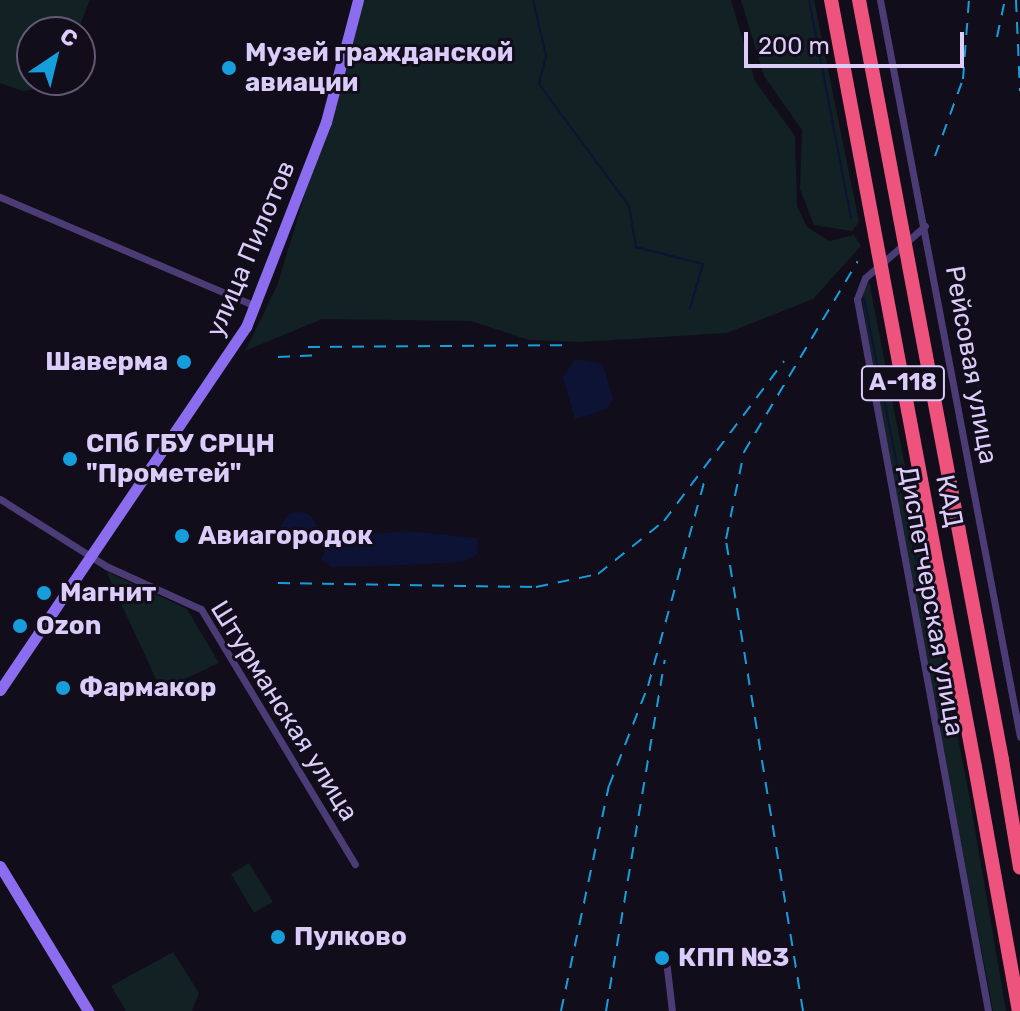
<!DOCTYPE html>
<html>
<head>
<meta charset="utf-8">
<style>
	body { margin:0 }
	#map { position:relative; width:1020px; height:1011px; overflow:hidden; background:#120d1b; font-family:Rubik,sans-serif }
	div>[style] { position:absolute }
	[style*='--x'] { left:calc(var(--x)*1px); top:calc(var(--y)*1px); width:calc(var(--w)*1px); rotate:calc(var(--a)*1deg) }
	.green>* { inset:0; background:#112124 }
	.water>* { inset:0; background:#0d1334 }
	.round { border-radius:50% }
	.stream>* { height:2px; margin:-1px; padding:0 1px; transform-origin:1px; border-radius:1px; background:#0d1334 }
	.street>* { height:7px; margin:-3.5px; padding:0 3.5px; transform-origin:3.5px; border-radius:3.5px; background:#4b3c76 }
	.secondary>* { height:11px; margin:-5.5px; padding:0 5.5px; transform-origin:5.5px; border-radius:5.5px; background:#8c6df0 }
	.highway>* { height:14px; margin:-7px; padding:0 7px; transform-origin:7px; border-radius:7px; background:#ee537d }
	.rail>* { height:2px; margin-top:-1px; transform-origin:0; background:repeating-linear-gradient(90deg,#169edc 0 12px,transparent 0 22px) }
	.highway-bridge>* { height:14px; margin:-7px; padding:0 7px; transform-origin:7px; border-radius:7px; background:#ee537d }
	.dots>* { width:22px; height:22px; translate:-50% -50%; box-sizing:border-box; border:4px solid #120d1b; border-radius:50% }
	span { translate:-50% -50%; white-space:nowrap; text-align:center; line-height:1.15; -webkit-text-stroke:6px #120d1b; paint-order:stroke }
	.shield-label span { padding:2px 6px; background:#120d1b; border:2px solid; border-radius:6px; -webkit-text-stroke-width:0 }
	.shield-label { font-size:24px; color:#dbccfa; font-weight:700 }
	.poi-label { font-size:26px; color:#dbccfa; font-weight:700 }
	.left { translate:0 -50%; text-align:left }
	.right { translate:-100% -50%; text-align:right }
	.street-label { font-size:26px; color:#dbccfa }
	.north { position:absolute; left:16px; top:16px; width:80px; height:80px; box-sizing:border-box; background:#120d1b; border:2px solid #625974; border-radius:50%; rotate:35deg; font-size:22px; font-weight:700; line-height:32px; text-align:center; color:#dbccfa }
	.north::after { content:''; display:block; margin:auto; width:28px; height:36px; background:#169edc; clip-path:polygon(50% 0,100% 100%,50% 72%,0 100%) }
	.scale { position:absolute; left:744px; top:32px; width:220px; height:36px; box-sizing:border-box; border:4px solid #dbccfa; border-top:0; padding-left:10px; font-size:24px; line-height:28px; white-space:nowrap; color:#dbccfa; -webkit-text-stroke:6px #120d1b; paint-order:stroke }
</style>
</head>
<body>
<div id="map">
	<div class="green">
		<i style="clip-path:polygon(0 0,90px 0,77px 32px,32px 32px,32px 80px,56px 80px,53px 87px,23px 91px,0 83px)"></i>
		<i style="clip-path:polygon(364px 0,731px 0,755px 81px,795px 136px,797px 206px,807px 227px,829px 241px,854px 235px,861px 246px,813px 299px,727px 333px,581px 342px,529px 340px,471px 321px,322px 319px,245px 351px,277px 286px)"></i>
		<i style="clip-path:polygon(741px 0,814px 0,859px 222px,852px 231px,814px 225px,800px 189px,802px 130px,764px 76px)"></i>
		<i style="clip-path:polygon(869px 281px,970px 800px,1006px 1011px,993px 1011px,938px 723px,867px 336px,862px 294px)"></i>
		<i style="clip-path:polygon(106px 571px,187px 609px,219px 663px,161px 690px)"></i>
		<i style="clip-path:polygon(249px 863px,273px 902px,254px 913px,231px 874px)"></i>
		<i style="clip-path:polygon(173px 952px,199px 993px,192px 1011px,126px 1011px,111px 986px)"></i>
	</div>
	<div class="water">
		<i style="clip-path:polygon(575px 359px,603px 364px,613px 399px,607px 409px,575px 419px,563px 377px)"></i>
		<i class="round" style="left:281px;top:512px;width:36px;height:36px"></i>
		<i style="clip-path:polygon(407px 531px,477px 538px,478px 554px,463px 562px,407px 565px,331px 567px,321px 559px,332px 538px)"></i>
	</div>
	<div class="stream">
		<i style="--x:533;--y:0;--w:57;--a:76.9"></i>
		<i style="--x:546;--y:56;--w:29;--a:104"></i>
		<i style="--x:539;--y:84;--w:152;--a:53.6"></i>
		<i style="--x:629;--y:206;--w:42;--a:80.3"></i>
		<i style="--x:636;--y:247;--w:69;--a:14.2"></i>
		<i style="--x:703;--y:264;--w:46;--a:106.5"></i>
		<i style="--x:809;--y:0;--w:222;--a:79.1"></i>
		<i style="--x:864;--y:298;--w:267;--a:78.8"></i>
	</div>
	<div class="street">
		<i style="--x:880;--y:0;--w:750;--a:79.24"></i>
		<i style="--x:0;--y:197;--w:278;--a:23.1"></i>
		<i style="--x:925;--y:226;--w:79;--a:139.1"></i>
		<i style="--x:865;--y:278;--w:22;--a:111"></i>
		<i style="--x:857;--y:299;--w:724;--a:79.57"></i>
		<i style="--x:0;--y:499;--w:125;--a:32.3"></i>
		<i style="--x:106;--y:566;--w:104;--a:24.4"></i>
		<i style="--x:201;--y:609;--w:298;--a:58.9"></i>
		<i style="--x:666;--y:960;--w:51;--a:83.3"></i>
	</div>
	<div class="secondary">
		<i style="--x:0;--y:690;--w:439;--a:-55.9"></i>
		<i style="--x:246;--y:327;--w:220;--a:-68.7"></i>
		<i style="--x:326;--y:122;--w:126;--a:-75.3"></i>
		<i style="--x:0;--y:866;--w:170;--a:58.7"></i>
	</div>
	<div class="highway">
		<i style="--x:1002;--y:760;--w:109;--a:80.5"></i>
		<i style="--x:975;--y:767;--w:248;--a:79.8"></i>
	</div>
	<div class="rail">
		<i style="--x:1016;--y:0;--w:91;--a:87.5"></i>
		<i style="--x:997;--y:37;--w:38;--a:-78"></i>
		<i style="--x:935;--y:156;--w:82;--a:-70"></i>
		<i style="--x:963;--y:79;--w:79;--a:-85.7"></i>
		<i style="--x:308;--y:347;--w:256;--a:-0.4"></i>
		<i style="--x:278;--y:357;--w:44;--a:-2.6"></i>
		<i style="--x:278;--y:583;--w:258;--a:0.9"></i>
		<i style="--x:536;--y:587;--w:63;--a:-11.8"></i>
		<i style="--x:598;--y:574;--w:85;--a:-38.8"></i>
		<i style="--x:664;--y:521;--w:200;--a:-53.1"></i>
		<i style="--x:561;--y:1011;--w:230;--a:-78"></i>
		<i style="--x:609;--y:786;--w:107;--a:-68.7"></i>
		<i style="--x:648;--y:686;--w:215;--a:-74.6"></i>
		<i style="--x:606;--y:1011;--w:356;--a:-80.5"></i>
		<i style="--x:803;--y:1011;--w:478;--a:-99.3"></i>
		<i style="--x:726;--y:539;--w:89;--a:-78.3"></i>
		<i style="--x:744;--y:452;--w:222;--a:-59.2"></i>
	</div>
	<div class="highway-bridge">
		<i style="--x:831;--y:0;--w:780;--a:79.37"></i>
		<i style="--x:859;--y:0;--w:773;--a:79.34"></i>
	</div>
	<div class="dots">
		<i style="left:229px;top:68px;background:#169edc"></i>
		<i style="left:184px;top:362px;background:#169edc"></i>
		<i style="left:70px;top:459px;background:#169edc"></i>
		<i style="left:182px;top:536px;background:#169edc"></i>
		<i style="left:44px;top:593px;background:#169edc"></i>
		<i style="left:20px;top:626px;background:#169edc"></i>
		<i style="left:63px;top:688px;background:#169edc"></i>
		<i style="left:278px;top:937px;background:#169edc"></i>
		<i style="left:662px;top:958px;background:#169edc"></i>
	</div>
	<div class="shield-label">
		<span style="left:903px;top:383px">А-118</span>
	</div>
	<div class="poi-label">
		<span class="left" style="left:245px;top:68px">Музей гражданской<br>авиации</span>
		<span class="right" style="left:168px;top:362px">Шаверма</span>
		<span class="left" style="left:86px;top:459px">СПб ГБУ СРЦН<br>"Прометей"</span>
		<span class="left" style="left:198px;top:536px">Авиагородок</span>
		<span class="left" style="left:60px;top:593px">Магнит</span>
		<span class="left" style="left:36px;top:626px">Ozon</span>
		<span class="left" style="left:79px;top:688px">Фармакор</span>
		<span class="left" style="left:294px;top:937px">Пулково</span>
		<span class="left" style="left:678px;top:958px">КПП №3</span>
	</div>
	<div class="street-label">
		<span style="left:251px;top:249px;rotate:-67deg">улица Пилотов</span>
		<span style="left:971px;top:365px;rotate:80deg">Рейсовая улица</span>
		<span style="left:949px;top:501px;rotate:79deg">КАД</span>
		<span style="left:931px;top:601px;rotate:80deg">Диспетчерская улица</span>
		<span style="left:284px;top:711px;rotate:58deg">Штурманская улица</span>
	</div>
	<div class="north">С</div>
	<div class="scale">200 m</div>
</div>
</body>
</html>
